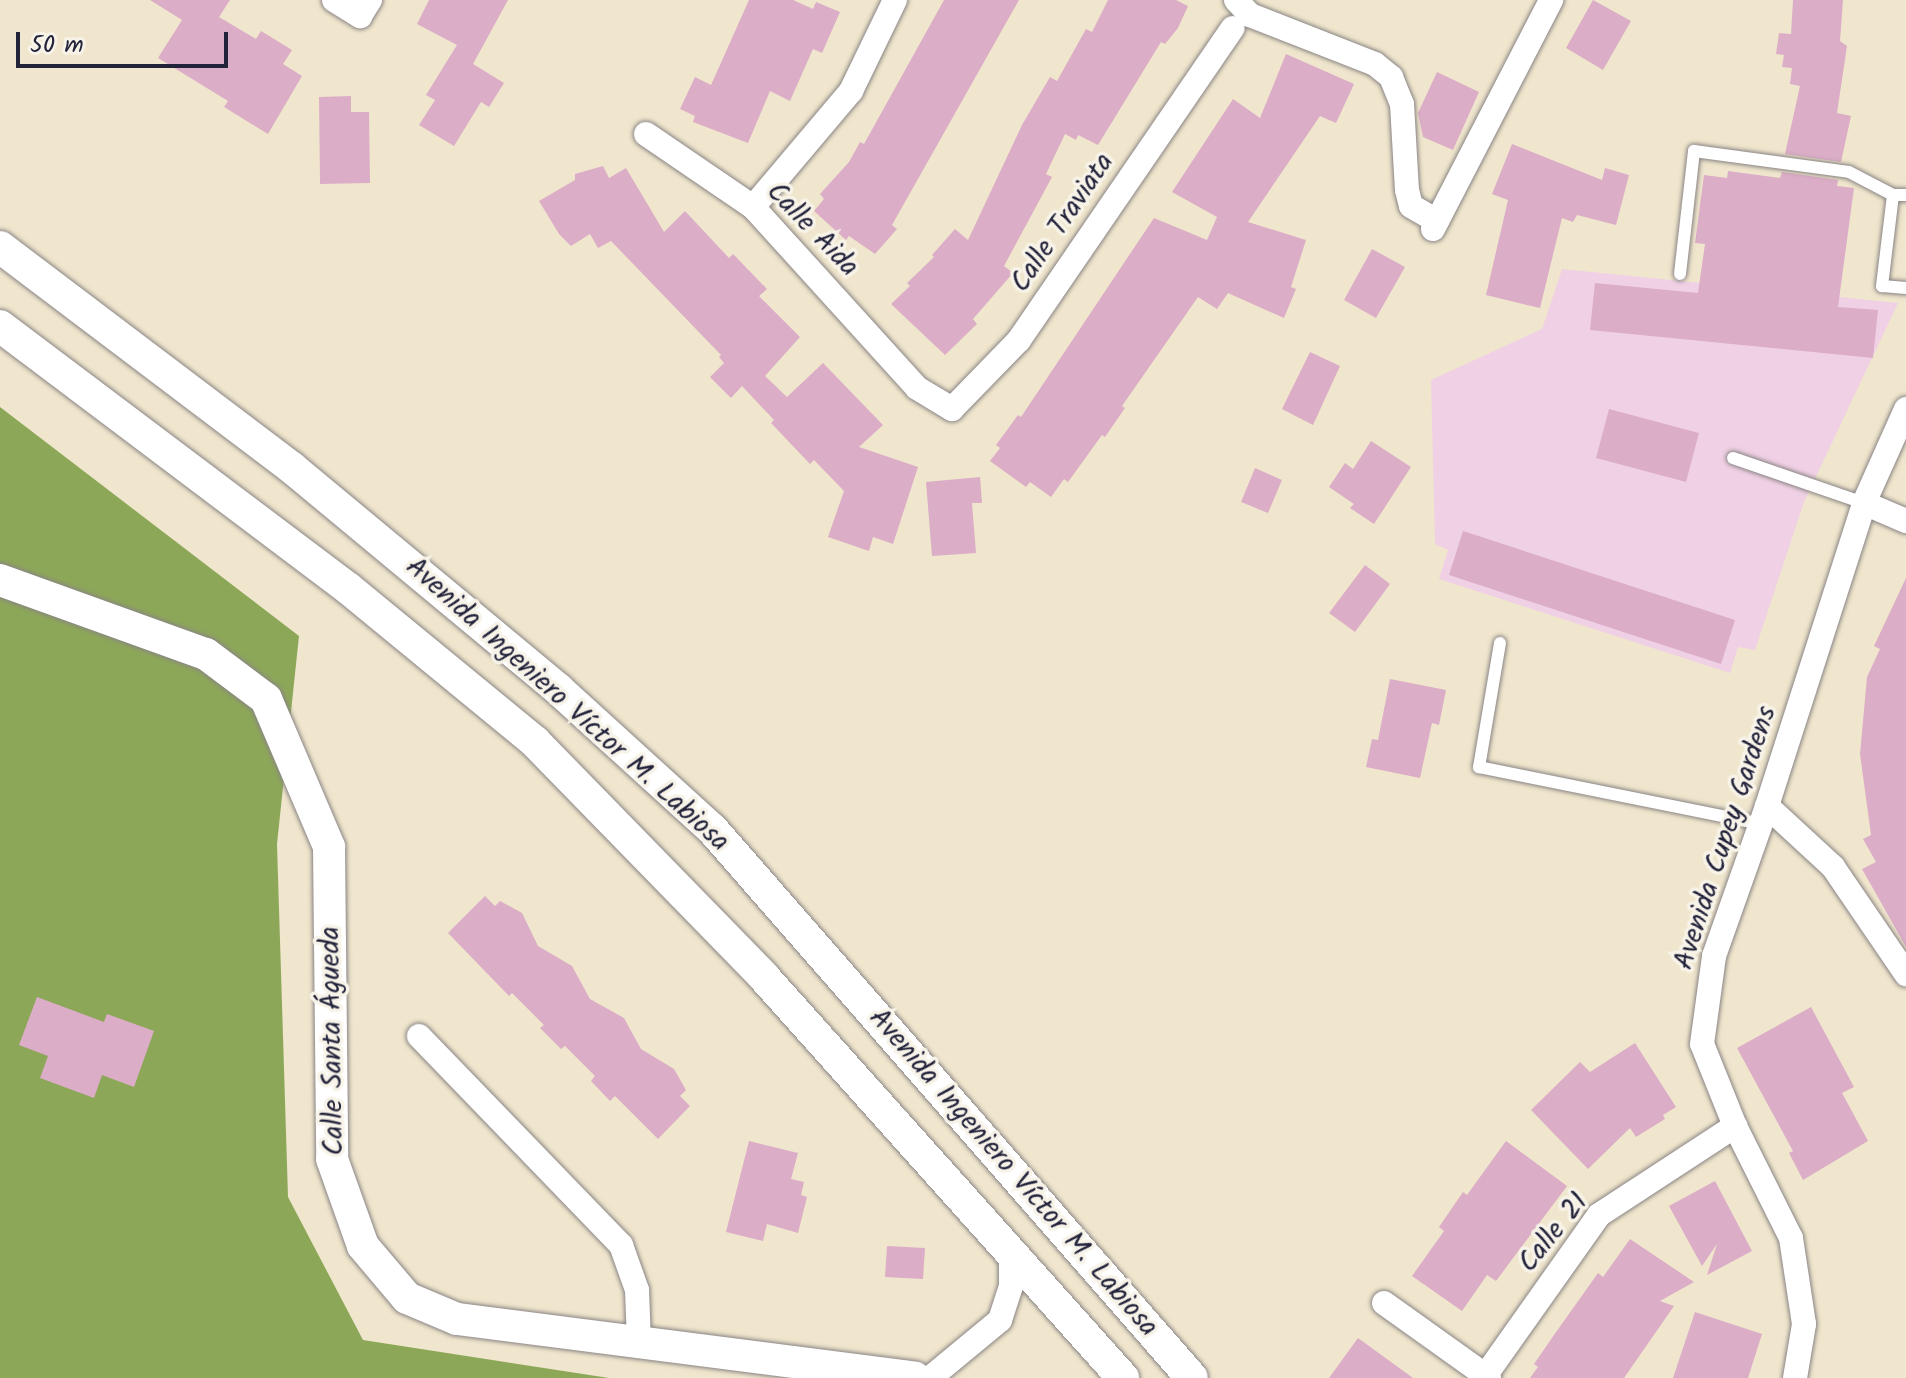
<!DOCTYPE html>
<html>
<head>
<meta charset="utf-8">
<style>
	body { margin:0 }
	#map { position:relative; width:1906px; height:1378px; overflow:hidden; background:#f0e6cd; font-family:Kalam,sans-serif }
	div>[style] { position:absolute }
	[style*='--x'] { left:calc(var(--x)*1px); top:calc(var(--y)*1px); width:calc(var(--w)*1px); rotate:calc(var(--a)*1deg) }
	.built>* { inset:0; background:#f0d0e5 }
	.forest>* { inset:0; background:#8da759 }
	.building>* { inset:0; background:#dbadc7 }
	.roads { filter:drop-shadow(0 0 2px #898484) drop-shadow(0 0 2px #898484) }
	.lane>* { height:12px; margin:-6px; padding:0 6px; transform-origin:6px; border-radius:6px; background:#fff }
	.street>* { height:24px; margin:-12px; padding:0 12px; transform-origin:12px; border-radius:12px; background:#fff }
	.secondary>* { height:32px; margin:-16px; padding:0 16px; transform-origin:16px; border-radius:16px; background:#fff }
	span { translate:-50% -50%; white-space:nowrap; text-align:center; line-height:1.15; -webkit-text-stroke:7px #f7f3e8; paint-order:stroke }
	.street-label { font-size:28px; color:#22223b }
	.scale { position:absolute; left:16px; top:32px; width:212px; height:36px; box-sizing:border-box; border:4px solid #22223b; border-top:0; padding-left:10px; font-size:24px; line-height:28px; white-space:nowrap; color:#22223b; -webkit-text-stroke:6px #f7f3e8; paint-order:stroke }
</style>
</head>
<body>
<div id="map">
	<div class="built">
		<i style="clip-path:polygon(1562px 269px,1898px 303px,1804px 502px,1755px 650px,1738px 647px,1730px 673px,1439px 579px,1448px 550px,1435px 544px,1431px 380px,1542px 329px)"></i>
	</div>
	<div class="forest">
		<i style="clip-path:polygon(0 407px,299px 636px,277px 844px,288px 1197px,363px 1340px,609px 1378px,0 1378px)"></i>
	</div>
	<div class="building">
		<i style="clip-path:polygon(150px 0,230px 0,219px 17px,256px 39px,261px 31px,292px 50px,283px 64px,302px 76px,268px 134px,224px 107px,228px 101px,158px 58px,182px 20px)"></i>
		<i style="clip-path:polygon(429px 0,508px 0,473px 64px,504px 83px,489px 107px,481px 102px,454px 146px,419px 125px,435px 100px,426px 95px,457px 45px,417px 24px)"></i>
		<i style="clip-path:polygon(749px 0,793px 0,813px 9px,816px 2px,840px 12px,822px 53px,813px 49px,790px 101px,770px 91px,748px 143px,693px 122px,695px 116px,680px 109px,695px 77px,711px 85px)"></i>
		<i style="clip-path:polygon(944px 0,1019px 0,892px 225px,897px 229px,875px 254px,849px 236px,846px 240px,814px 211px,824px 199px,820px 194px,849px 162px,860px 142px,864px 144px)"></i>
		<i style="clip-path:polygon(1108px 0,1176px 0,1188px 6px,1178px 28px,1165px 44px,1161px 42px,1098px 145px,1078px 135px,1076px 140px,1065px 134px,1046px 174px,1052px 177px,1004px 266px,1013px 273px,973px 319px,977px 324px,945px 355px,891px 304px,910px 286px,907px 283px,934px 257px,932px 255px,955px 229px,968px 240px,1022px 125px,1050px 77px,1057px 81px,1086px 29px,1092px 32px)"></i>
		<i style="clip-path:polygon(1593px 0,1631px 21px,1603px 70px,1566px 48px)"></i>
		<i style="clip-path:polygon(1793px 0,1843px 0,1840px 41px,1847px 46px,1837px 113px,1851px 116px,1841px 162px,1785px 154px,1800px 86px,1790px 84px,1792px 68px,1782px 67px,1784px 55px,1776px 54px,1779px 33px,1791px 34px)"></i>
		<i style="clip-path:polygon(1286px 54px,1354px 84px,1336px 123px,1320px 116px,1248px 222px,1306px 240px,1291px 287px,1296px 289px,1284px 318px,1228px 293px,1217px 309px,1198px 297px,1122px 406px,1125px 408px,1105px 437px,1102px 435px,1068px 482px,1064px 479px,1051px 497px,1030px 482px,1026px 487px,990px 461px,1000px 448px,996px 445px,1018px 415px,1021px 417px,1154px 218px,1207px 240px,1217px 217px,1172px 192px,1233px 99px,1260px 118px)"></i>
		<i style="clip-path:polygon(1437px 72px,1479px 92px,1453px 150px,1423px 137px,1418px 113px)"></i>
		<i style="clip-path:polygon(351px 96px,351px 112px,369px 112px,370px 183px,320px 184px,319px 97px)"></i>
		<i style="clip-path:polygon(1512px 144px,1602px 180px,1605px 168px,1629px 175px,1616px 225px,1577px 215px,1573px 222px,1562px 218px,1540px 308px,1486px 295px,1508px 200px,1492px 194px)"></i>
		<i style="clip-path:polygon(603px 166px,609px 178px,626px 168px,664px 232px,685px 211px,729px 258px,733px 254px,767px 289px,759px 296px,800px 337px,765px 376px,787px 397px,823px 363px,883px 425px,859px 447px,918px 467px,893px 544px,873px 537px,869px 551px,828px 537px,844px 491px,814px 460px,810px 464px,771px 423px,774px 420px,742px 386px,731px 398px,710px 377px,724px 363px,719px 357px,721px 355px,611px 241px,598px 248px,590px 234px,571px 246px,559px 234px,539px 201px,575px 180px,575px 174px)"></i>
		<i style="clip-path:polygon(1728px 171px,1780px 178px,1782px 172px,1838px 180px,1837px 186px,1854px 188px,1838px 307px,1878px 310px,1873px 358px,1590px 330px,1595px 283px,1698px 293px,1705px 244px,1695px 243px,1704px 175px,1727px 178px)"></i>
		<i style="clip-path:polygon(1372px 249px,1405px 267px,1376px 318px,1344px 300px)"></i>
		<i style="clip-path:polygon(1310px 352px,1340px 366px,1313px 425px,1282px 409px)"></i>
		<i style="clip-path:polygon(1609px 409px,1699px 433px,1686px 482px,1596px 458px)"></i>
		<i style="clip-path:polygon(1371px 441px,1411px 467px,1374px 524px,1350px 508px,1354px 504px,1329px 487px,1345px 463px,1353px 469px)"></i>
		<i style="clip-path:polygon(1255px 468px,1282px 480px,1268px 513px,1241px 502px)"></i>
		<i style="clip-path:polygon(980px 477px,982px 503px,972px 503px,976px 553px,932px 556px,926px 482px)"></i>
		<i style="clip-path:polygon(1463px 531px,1735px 620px,1721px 664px,1449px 575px)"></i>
		<i style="clip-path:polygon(1365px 565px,1390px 584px,1355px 632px,1329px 613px)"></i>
		<i style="clip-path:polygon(1906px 578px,1906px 947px,1862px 869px,1876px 862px,1863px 839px,1871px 835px,1860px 754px,1867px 677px,1880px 649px,1874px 646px)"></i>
		<i style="clip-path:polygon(1390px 679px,1446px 690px,1439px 725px,1432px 723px,1420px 778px,1366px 767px,1372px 739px,1378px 740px)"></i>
		<i style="clip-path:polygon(485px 896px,495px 906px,500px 901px,522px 913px,538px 946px,572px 966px,590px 999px,624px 1018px,641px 1049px,674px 1069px,686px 1090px,680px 1096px,690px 1106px,658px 1139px,615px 1096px,610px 1101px,591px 1081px,595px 1076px,565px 1046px,561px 1049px,540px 1028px,544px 1025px,512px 993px,509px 996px,448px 933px)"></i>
		<i style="clip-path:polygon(37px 997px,104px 1022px,107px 1014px,154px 1031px,134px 1087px,102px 1075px,94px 1098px,40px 1078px,48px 1056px,19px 1045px)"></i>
		<i style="clip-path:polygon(1811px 1007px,1854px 1087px,1842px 1093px,1868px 1141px,1803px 1180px,1789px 1153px,1793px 1151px,1737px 1048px)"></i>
		<i style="clip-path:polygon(1635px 1043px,1676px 1107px,1663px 1115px,1665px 1119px,1636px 1137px,1630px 1128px,1588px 1169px,1531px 1110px,1580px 1062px,1590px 1072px)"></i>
		<i style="clip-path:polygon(749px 1141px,798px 1153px,791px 1179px,804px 1182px,801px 1195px,807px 1197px,798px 1233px,767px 1224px,763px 1241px,726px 1232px)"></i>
		<i style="clip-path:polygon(1506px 1141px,1567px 1186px,1496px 1281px,1487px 1275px,1462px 1311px,1412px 1276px,1444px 1231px,1439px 1227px,1463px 1192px,1467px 1195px)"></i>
		<i style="clip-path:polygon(1715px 1181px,1752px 1251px,1707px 1275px,1717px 1244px,1702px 1266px,1669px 1206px)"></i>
		<i style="clip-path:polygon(1630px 1239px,1694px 1282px,1660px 1301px,1674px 1306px,1624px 1378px,1530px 1378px,1538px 1367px,1534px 1364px,1554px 1335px,1598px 1273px,1603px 1277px)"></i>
		<i style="clip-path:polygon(887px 1246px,925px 1248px,923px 1279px,885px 1277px)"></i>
		<i style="clip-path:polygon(1695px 1312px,1762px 1334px,1748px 1378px,1673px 1378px)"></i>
		<i style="clip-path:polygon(1358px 1338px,1413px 1378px,1329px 1378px)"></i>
	</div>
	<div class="roads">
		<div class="lane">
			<i style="--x:1906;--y:195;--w:13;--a:180"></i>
			<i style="--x:1893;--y:195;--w:92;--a:96.9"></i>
			<i style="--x:1882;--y:286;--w:24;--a:5"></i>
			<i style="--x:1680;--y:274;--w:124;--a:-83.5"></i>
			<i style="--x:1694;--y:151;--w:156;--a:7.7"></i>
			<i style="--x:1849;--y:172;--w:50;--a:27.6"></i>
			<i style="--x:1733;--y:458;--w:139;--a:19"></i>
			<i style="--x:1500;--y:643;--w:126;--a:99.6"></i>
			<i style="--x:1479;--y:767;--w:288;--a:11.4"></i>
		</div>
		<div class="street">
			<i style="--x:334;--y:0;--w:31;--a:32"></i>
			<i style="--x:360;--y:16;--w:19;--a:-58"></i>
			<i style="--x:1236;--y:0;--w:21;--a:47"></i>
			<i style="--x:1250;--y:15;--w:134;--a:21.4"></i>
			<i style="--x:1375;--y:64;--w:21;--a:39"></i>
			<i style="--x:1391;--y:77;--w:29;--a:68"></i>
			<i style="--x:1402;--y:104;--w:86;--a:86.7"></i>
			<i style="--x:1407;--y:190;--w:16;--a:76"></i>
			<i style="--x:1411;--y:206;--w:30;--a:30"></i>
			<i style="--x:646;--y:134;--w:130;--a:34.3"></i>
			<i style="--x:753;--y:207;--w:244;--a:47.8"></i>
			<i style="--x:917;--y:388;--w:41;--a:31"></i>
			<i style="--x:952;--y:409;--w:96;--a:-45.8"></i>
			<i style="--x:1019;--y:340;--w:378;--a:-55.6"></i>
			<i style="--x:753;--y:207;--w:152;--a:-49.8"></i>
			<i style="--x:851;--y:91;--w:101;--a:-64.2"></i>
			<i style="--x:1433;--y:229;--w:258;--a:-62.7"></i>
			<i style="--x:1864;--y:503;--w:46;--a:23.2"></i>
			<i style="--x:1767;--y:806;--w:90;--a:42.7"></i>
			<i style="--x:1833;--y:867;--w:130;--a:55.7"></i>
			<i style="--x:419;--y:1036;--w:291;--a:46"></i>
			<i style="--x:621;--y:1245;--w:48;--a:70.4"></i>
			<i style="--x:637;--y:1290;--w:52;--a:87.8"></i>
			<i style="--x:1384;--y:1303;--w:129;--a:35.5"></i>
			<i style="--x:1485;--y:1376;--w:197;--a:-54.7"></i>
			<i style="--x:1599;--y:1215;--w:163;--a:-33.2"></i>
			<i style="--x:930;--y:1378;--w:91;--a:-39.6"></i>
			<i style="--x:1000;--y:1320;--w:36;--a:-72"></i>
			<i style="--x:1011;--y:1286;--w:30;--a:-90"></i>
			<i style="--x:1795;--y:1378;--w:55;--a:-80.5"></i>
			<i style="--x:1804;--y:1324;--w:87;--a:-98.6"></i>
			<i style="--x:1791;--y:1238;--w:125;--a:-116.6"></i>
			<i style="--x:1735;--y:1126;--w:88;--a:-111.9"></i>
			<i style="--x:1702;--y:1044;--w:89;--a:-82.2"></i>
			<i style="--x:1714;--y:956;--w:159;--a:-70.5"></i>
			<i style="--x:1767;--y:806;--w:318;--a:-72.2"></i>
			<i style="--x:1864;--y:503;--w:103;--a:-65.9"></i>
		</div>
		<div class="secondary">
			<i style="--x:0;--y:247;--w:366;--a:37.1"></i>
			<i style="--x:292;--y:468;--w:346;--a:39.7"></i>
			<i style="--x:558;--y:689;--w:208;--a:42.3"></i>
			<i style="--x:712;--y:829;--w:729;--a:48.84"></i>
			<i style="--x:0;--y:326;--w:437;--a:37"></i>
			<i style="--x:349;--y:589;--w:241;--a:39.4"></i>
			<i style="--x:535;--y:742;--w:327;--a:45.7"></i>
			<i style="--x:763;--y:976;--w:540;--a:48.15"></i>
			<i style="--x:0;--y:580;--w:219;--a:19.8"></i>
			<i style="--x:206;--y:654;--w:75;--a:36.9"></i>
			<i style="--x:266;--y:699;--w:161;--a:66.9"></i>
			<i style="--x:329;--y:847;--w:312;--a:89.4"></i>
			<i style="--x:332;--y:1159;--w:92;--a:70.4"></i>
			<i style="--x:363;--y:1246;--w:68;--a:49.8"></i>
			<i style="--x:407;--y:1298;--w:54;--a:22.8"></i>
			<i style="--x:457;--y:1319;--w:462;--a:7.3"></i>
		</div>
	</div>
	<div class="street-label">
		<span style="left:1063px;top:223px;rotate:-56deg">Calle Traviata</span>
		<span style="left:812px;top:230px;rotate:46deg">Calle Aida</span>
		<span style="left:567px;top:705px;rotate:42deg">Avenida Ingeniero Víctor M. Labiosa</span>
		<span style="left:1726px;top:838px;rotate:-72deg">Avenida Cupey Gardens</span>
		<span style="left:333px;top:1041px;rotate:-91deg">Calle Santa Águeda</span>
		<span style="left:1013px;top:1173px;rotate:49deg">Avenida Ingeniero Víctor M. Labiosa</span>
		<span style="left:1554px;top:1233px;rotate:-51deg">Calle 21</span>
	</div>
	<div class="scale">50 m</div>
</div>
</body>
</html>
